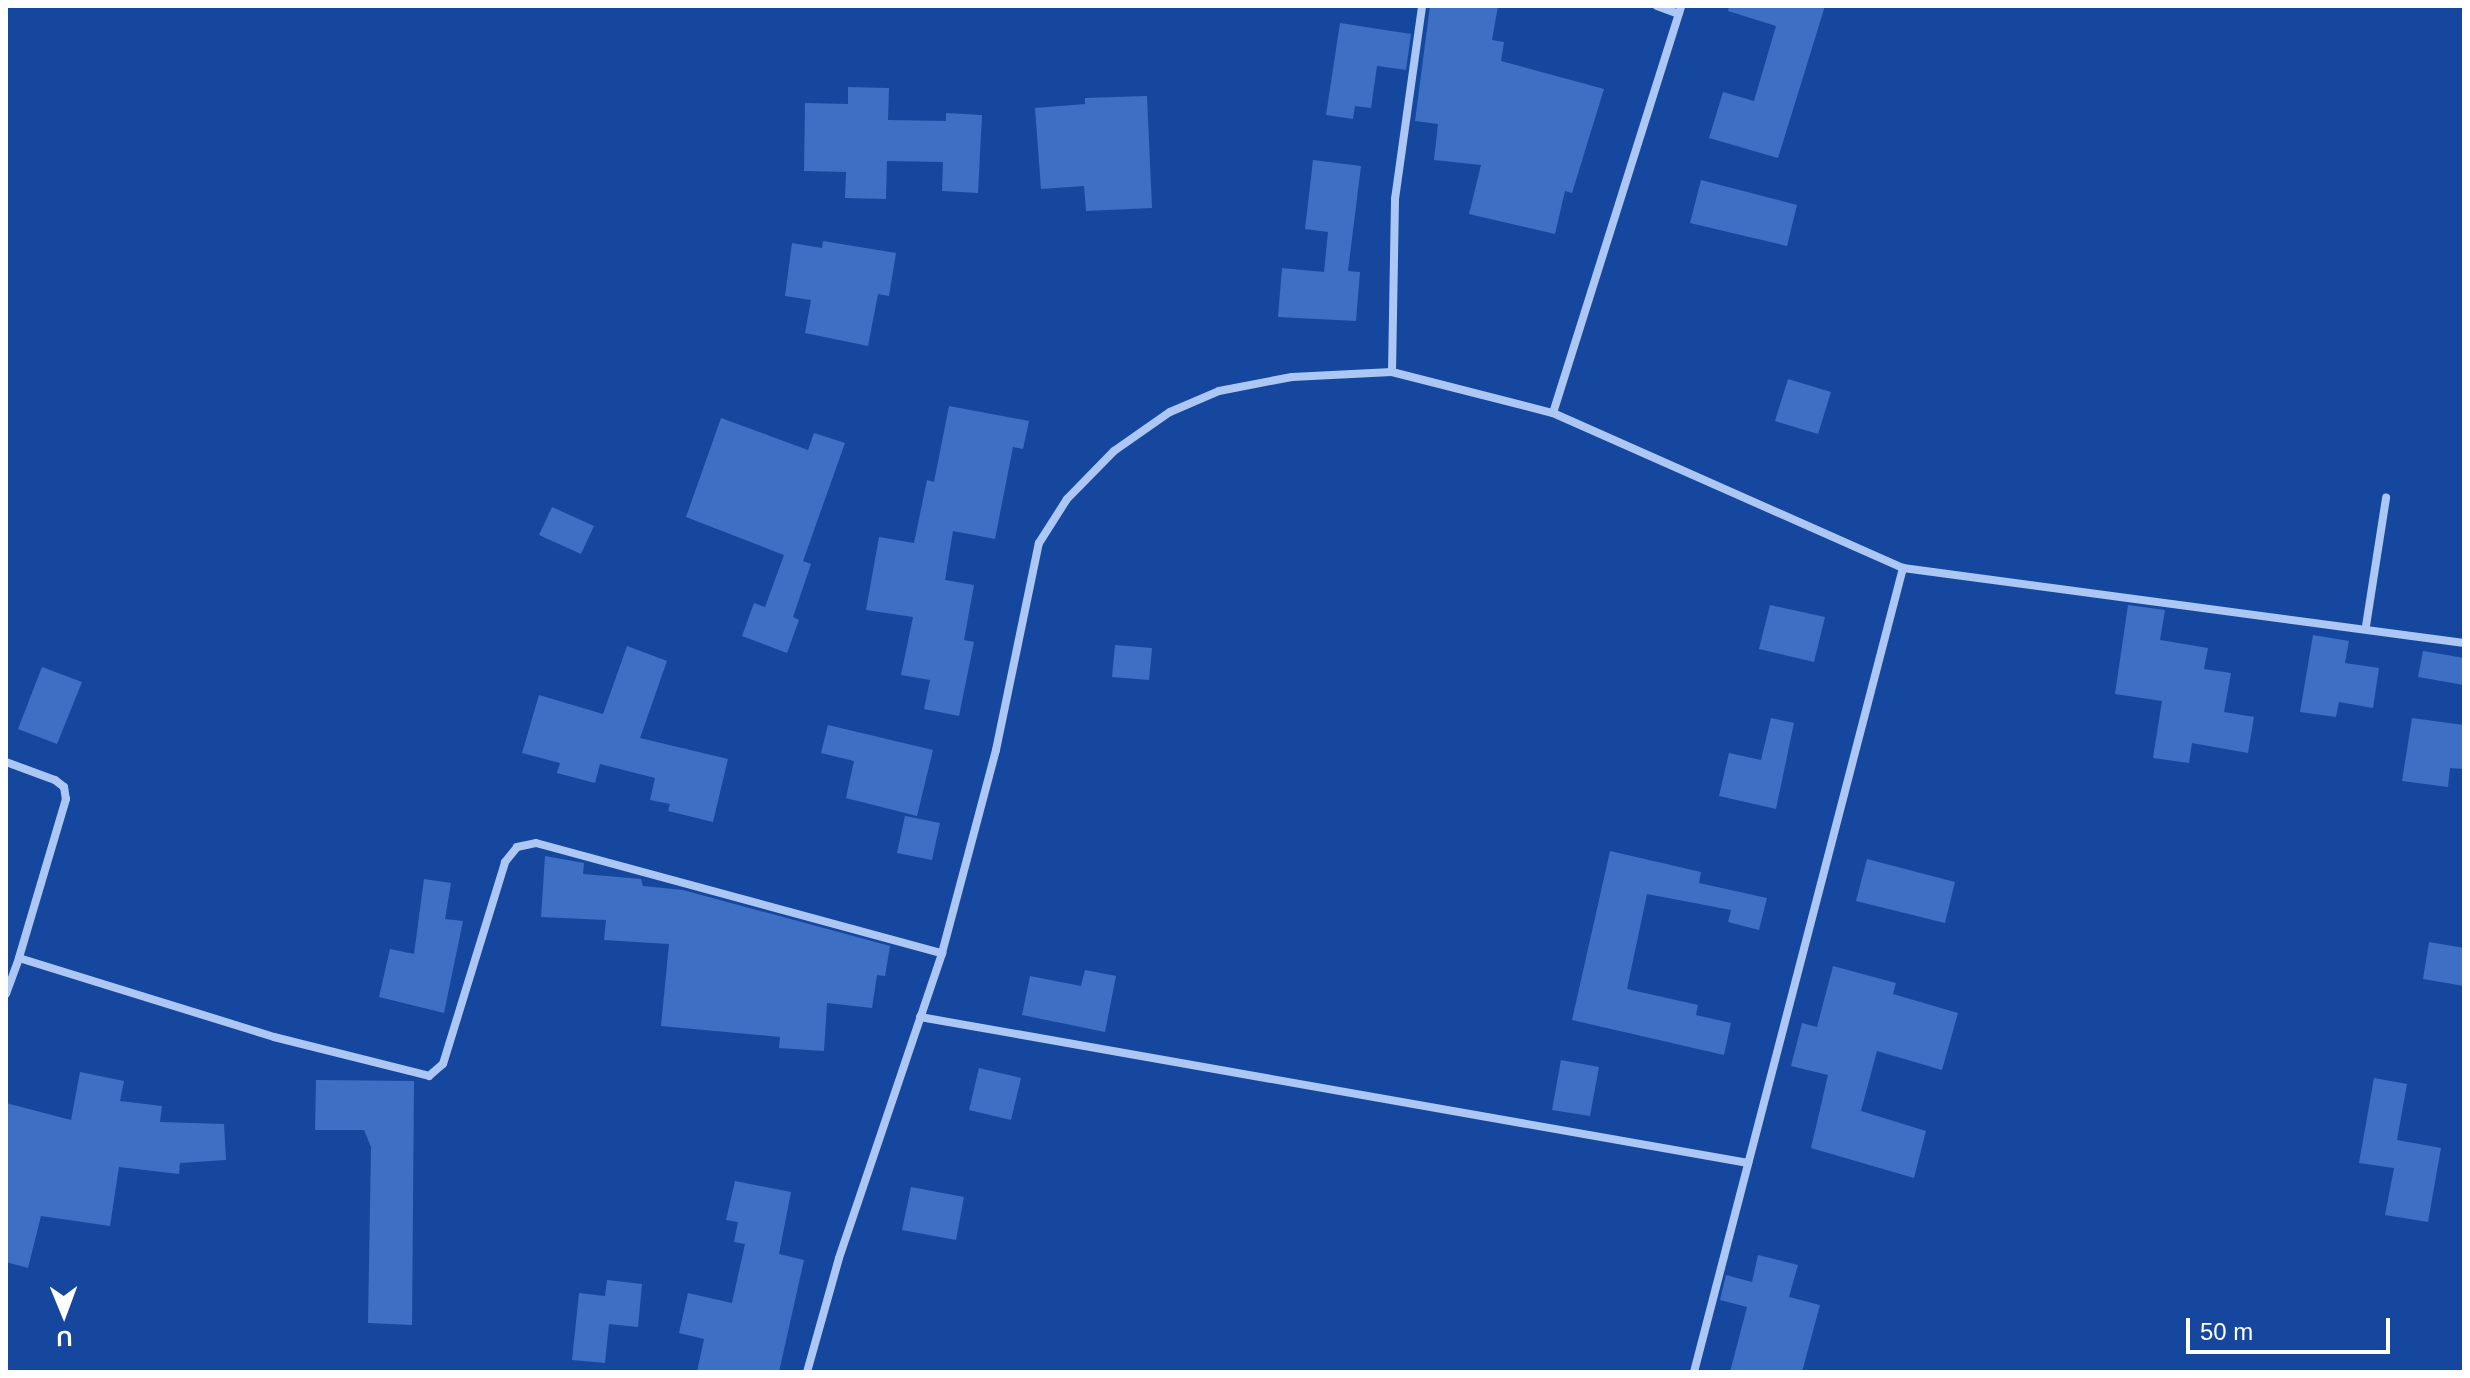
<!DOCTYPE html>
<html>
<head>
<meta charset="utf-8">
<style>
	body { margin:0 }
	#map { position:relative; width:2470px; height:1378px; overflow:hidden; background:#15479e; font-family:Helvetica,sans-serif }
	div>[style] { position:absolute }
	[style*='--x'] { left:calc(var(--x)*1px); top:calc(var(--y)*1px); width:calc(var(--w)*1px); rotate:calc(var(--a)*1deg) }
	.building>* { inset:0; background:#3d70c4 }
	.minor>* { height:8px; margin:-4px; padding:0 4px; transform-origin:4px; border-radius:4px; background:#acc7f3 }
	span { translate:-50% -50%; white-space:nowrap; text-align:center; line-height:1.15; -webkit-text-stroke:8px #15479e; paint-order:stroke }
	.frame { position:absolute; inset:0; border:8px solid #fff; pointer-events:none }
	.north { position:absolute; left:24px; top:1274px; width:80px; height:80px; -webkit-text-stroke:6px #15479e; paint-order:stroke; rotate:179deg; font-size:22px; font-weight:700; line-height:32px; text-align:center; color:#fff }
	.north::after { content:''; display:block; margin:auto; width:28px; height:36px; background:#fff; clip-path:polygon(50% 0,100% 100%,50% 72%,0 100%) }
	.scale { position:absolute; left:2186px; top:1318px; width:204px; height:36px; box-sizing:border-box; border:4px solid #fff; border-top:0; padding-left:10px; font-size:24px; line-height:28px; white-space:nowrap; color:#fff; -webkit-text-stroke:6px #15479e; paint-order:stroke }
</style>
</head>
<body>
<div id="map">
	<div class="building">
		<i style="clip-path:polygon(1430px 6px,1498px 6px,1492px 40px,1504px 42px,1501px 61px,1604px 89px,1572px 193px,1565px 191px,1555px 234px,1469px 214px,1481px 165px,1434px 160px,1438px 124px,1415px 121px)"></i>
		<i style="clip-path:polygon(1729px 6px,1825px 6px,1778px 158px,1709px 138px,1723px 92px,1754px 101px,1776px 26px,1728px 11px)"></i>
		<i style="clip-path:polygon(1340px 23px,1411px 34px,1406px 70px,1377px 66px,1371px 108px,1355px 106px,1353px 119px,1326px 115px)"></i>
		<i style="clip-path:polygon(848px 87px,889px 88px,888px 120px,946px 121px,946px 113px,982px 115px,978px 193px,942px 191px,943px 162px,887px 161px,886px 199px,845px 198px,846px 172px,804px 171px,805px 103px,848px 104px)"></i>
		<i style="clip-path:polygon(1147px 96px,1152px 208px,1086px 211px,1084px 186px,1041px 189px,1035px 108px,1085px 104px,1085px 98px)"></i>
		<i style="clip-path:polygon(1313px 160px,1361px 166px,1348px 271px,1360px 272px,1356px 321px,1278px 317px,1282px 268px,1324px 272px,1328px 232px,1305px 229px)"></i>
		<i style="clip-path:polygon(1701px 180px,1797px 205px,1787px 246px,1690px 223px)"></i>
		<i style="clip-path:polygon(823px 241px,896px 253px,889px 296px,878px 294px,868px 346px,805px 333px,811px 300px,785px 296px,792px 243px,822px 248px)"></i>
		<i style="clip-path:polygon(1788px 379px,1831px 392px,1818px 434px,1775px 421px)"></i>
		<i style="clip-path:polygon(949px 406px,1029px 421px,1023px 449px,1013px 447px,995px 539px,953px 531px,945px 580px,974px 585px,964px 640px,974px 642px,959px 716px,924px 709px,930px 680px,901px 675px,913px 617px,866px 610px,879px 537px,914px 543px,927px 480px,934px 482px)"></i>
		<i style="clip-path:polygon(721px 418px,808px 450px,814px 433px,845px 443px,803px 561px,811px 564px,793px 617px,799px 620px,787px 653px,742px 636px,754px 603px,765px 607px,784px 555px,686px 517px)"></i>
		<i style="clip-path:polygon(552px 507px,594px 526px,581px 554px,539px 535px)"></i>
		<i style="clip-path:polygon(1770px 605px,1825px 617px,1814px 662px,1759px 649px)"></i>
		<i style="clip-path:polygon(2128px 605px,2165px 610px,2160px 640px,2208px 648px,2204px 669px,2231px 673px,2224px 712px,2254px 717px,2248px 753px,2192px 743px,2189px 763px,2153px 758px,2162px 701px,2115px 694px)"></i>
		<i style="clip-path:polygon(2313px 635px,2349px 641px,2345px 663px,2379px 668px,2373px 708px,2339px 702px,2336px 717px,2300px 712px)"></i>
		<i style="clip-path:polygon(1115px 645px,1152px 648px,1149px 680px,1112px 677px)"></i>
		<i style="clip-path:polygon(627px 646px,667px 661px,640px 738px,728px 759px,713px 822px,668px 811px,670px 804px,650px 800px,655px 778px,600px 764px,595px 783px,557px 773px,560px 763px,522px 753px,539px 695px,603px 714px)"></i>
		<i style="clip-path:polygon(2423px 651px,2464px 658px,2464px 685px,2418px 677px)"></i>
		<i style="clip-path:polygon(42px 667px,82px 682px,57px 744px,18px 729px)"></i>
		<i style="clip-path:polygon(1771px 718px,1794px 723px,1776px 809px,1719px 796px,1729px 753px,1761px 760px)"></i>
		<i style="clip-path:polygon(2412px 718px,2464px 725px,2464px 769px,2450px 768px,2448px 787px,2402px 781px)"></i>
		<i style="clip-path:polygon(828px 725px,933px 750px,917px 816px,846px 798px,854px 761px,821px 753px)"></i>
		<i style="clip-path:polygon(905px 816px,940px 823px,932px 860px,897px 853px)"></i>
		<i style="clip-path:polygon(1610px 851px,1701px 872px,1699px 883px,1767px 898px,1759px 930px,1728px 922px,1731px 910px,1647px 894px,1627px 989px,1698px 1005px,1696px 1015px,1731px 1023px,1724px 1055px,1572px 1020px)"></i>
		<i style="clip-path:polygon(545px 856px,584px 863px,583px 874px,641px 879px,643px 886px,683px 890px,890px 946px,885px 976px,877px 975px,872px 1008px,827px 1003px,824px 1051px,779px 1048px,780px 1037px,661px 1026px,669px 944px,604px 940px,606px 920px,541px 917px)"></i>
		<i style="clip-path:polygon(1867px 859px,1955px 882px,1945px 923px,1856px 901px)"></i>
		<i style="clip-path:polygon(424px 879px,451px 883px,445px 919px,463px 921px,444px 1013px,379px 997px,390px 949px,414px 954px)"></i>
		<i style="clip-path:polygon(2429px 942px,2464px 948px,2464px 986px,2423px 979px)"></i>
		<i style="clip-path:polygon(1833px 966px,1896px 983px,1893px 994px,1958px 1013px,1942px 1070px,1877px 1051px,1861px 1111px,1926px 1131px,1914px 1178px,1811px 1148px,1828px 1075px,1791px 1066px,1802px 1023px,1817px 1027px)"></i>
		<i style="clip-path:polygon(1085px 970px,1116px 976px,1105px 1032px,1022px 1015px,1030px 976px,1081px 986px)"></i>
		<i style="clip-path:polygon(1561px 1060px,1599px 1067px,1590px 1116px,1552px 1110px)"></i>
		<i style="clip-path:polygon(979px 1068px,1021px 1078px,1011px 1120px,969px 1110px)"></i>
		<i style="clip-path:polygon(80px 1072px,124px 1081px,120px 1101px,162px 1106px,160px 1122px,224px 1124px,226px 1160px,180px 1163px,179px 1174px,119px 1167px,110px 1226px,41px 1216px,28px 1268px,6px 1262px,6px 1103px,71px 1120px)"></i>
		<i style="clip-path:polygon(2374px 1078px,2407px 1084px,2397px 1140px,2441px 1148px,2428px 1222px,2385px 1215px,2394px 1168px,2359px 1163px)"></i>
		<i style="clip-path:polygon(316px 1080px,414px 1081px,412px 1325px,368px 1323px,371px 1147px,364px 1130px,315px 1130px)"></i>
		<i style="clip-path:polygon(735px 1181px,791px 1192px,779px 1254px,804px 1260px,779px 1372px,697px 1372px,704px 1339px,679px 1333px,688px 1293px,732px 1303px,745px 1244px,734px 1242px,738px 1222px,726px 1220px)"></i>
		<i style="clip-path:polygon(911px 1187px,964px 1197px,956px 1240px,902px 1230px)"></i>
		<i style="clip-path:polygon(1758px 1255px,1798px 1265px,1789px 1297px,1820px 1305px,1802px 1372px,1730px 1372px,1747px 1307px,1720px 1300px,1726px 1275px,1752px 1282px)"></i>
		<i style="clip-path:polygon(607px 1280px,642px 1284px,638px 1327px,609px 1324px,605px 1363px,572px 1360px,579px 1293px,605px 1296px)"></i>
	</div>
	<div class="minor">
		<i style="--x:1657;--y:6;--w:23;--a:20"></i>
		<i style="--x:1392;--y:372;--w:173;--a:-89"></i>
		<i style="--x:1395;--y:199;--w:195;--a:-82"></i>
		<i style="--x:1553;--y:413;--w:427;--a:-72.5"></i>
		<i style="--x:2366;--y:626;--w:130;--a:-81.1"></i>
		<i style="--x:6;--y:762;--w:52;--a:20.2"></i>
		<i style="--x:55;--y:780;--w:11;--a:38"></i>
		<i style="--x:64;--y:787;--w:12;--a:81"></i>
		<i style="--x:66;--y:799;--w:166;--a:106.5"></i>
		<i style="--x:6;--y:994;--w:38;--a:-70"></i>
		<i style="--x:19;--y:958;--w:267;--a:17.2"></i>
		<i style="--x:274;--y:1037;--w:160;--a:14.1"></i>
		<i style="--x:429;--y:1076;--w:18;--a:-41"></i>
		<i style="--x:443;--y:1064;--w:211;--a:-72.9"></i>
		<i style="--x:505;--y:862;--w:19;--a:-51"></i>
		<i style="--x:517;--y:847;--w:19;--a:-12"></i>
		<i style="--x:536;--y:843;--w:421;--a:15.2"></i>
		<i style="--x:920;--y:1017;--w:841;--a:10"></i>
		<i style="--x:807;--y:1372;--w:118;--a:-74.3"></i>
		<i style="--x:839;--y:1258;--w:322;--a:-71.3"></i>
		<i style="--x:942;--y:953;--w:210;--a:-75.1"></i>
		<i style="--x:996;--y:750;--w:211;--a:-78.3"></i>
		<i style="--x:1039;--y:543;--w:52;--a:-57.5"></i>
		<i style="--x:1067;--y:499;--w:67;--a:-45.6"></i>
		<i style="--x:1114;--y:451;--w:68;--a:-34.9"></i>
		<i style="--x:1170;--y:412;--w:53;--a:-23.2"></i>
		<i style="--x:1219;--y:391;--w:74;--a:-10.9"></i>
		<i style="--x:1292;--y:377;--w:100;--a:-2.9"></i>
		<i style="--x:1392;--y:372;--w:166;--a:14.3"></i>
		<i style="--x:1553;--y:413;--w:383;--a:23.9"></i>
		<i style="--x:1903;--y:568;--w:566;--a:7.61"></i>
		<i style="--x:1694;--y:1372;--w:831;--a:-75.43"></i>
	</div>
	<div class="frame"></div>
	<div class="north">U</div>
	<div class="scale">50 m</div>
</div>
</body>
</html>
